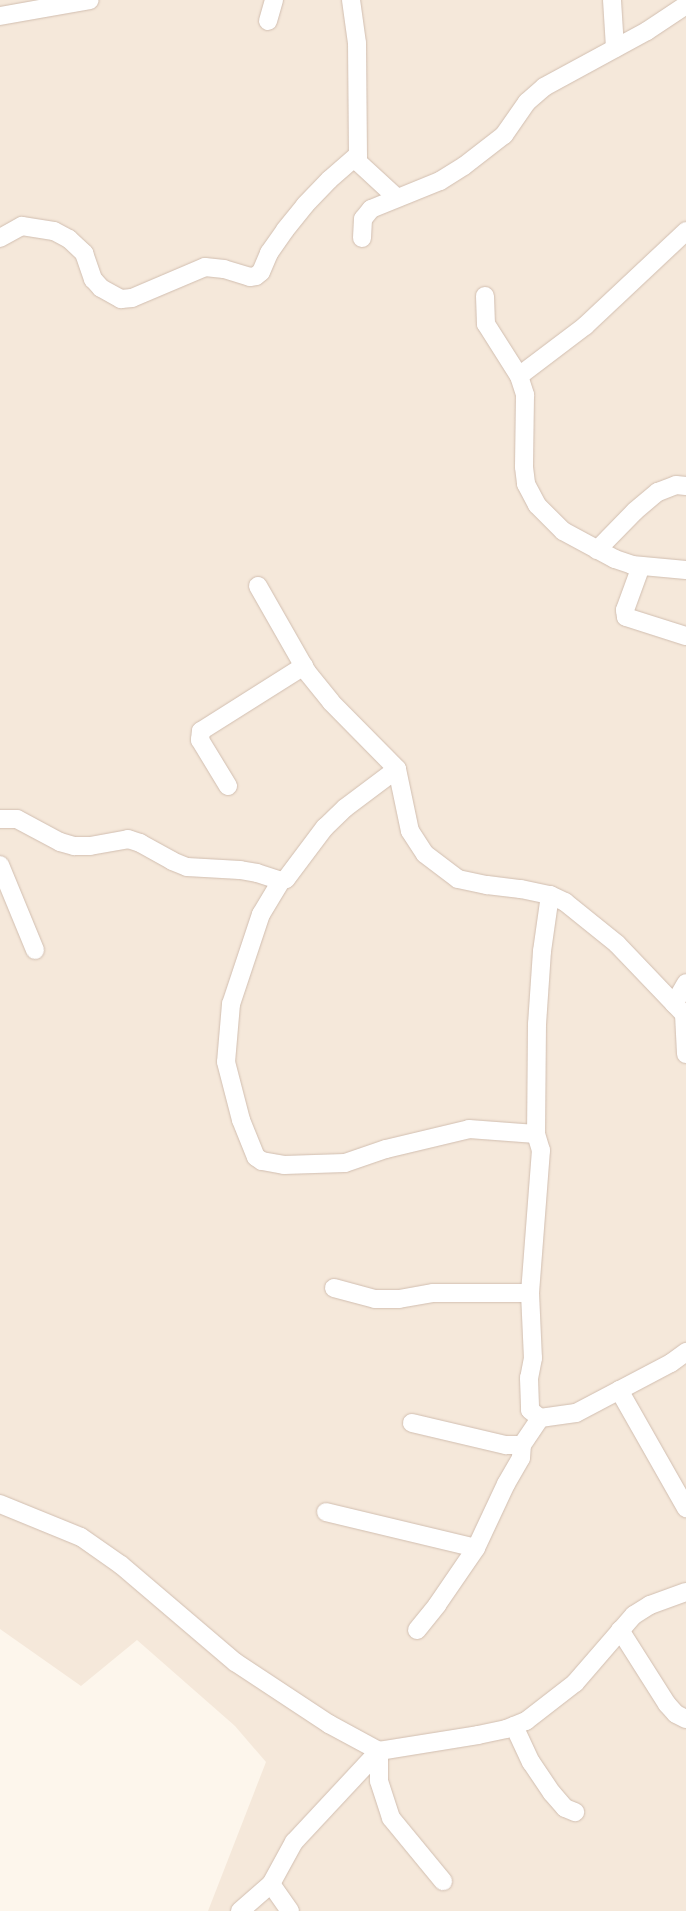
<!DOCTYPE html>
<html>
<head>
<meta charset="utf-8">
<style>
	body { margin:0 }
	#map { position:relative; width:686px; height:1911px; overflow:hidden; background:#fdf6ec; font-family:Lato,sans-serif }
	div>[style] { position:absolute }
	[style*='--x'] { left:calc(var(--x)*1px); top:calc(var(--y)*1px); width:calc(var(--w)*1px); rotate:calc(var(--a)*1deg) }
	.residential>* { inset:0; background:#f5e8da }
	.roads { filter:drop-shadow(0 0 1px #d1beb0) drop-shadow(0 0 1px #d1beb0) }
	.minor>* { height:18px; margin:-9px; padding:0 9px; transform-origin:9px; border-radius:9px; background:#fff }
	span { translate:-50% -50%; white-space:nowrap; text-align:center; line-height:1.15; -webkit-text-stroke:4px #fffaf3; paint-order:stroke }
</style>
</head>
<body>
<div id="map">
	<div class="residential">
		<i style="clip-path:polygon(0 0,686px 0,686px 1911px,208px 1911px,266px 1762px,235px 1726px,137px 1640px,81px 1686px,0 1629px)"></i>
	</div>
	<div class="roads">
		<div class="minor">
			<i style="--x:351;--y:0;--w:43;--a:82.1"></i>
			<i style="--x:357;--y:43;--w:119;--a:89.5"></i>
			<i style="--x:358;--y:162;--w:53;--a:42.7"></i>
			<i style="--x:612;--y:0;--w:48;--a:86.4"></i>
			<i style="--x:0;--y:16;--w:91;--a:-10.1"></i>
			<i style="--x:268;--y:21;--w:22;--a:-74"></i>
			<i style="--x:0;--y:238;--w:25;--a:-29"></i>
			<i style="--x:22;--y:226;--w:32;--a:9"></i>
			<i style="--x:54;--y:231;--w:17;--a:28"></i>
			<i style="--x:69;--y:239;--w:21;--a:43"></i>
			<i style="--x:84;--y:253;--w:28;--a:71"></i>
			<i style="--x:93;--y:279;--w:12;--a:48"></i>
			<i style="--x:101;--y:288;--w:23;--a:29"></i>
			<i style="--x:121;--y:299;--w:11;--a:-5"></i>
			<i style="--x:132;--y:298;--w:79;--a:-23"></i>
			<i style="--x:205;--y:267;--w:19;--a:6"></i>
			<i style="--x:224;--y:269;--w:27;--a:17"></i>
			<i style="--x:250;--y:277;--w:6;--a:-9"></i>
			<i style="--x:256;--y:276;--w:6;--a:-39"></i>
			<i style="--x:261;--y:272;--w:21;--a:-67"></i>
			<i style="--x:269;--y:253;--w:28;--a:-55"></i>
			<i style="--x:285;--y:230;--w:32;--a:-51"></i>
			<i style="--x:305;--y:205;--w:35;--a:-46"></i>
			<i style="--x:329;--y:180;--w:38;--a:-41"></i>
			<i style="--x:362;--y:238;--w:19;--a:-87"></i>
			<i style="--x:363;--y:219;--w:13;--a:-51"></i>
			<i style="--x:371;--y:209;--w:74;--a:-22.1"></i>
			<i style="--x:440;--y:181;--w:28;--a:-32"></i>
			<i style="--x:464;--y:166;--w:51;--a:-37.8"></i>
			<i style="--x:504;--y:135;--w:40;--a:-55.1"></i>
			<i style="--x:527;--y:102;--w:23;--a:-41"></i>
			<i style="--x:544;--y:87;--w:117;--a:-28.5"></i>
			<i style="--x:647;--y:31;--w:47;--a:-33.7"></i>
			<i style="--x:485;--y:296;--w:28;--a:88"></i>
			<i style="--x:486;--y:324;--w:62;--a:57.6"></i>
			<i style="--x:519;--y:376;--w:20;--a:72"></i>
			<i style="--x:525;--y:395;--w:72;--a:90.8"></i>
			<i style="--x:524;--y:467;--w:17;--a:83"></i>
			<i style="--x:526;--y:484;--w:24;--a:62"></i>
			<i style="--x:537;--y:505;--w:37;--a:45"></i>
			<i style="--x:563;--y:531;--w:59;--a:28.3"></i>
			<i style="--x:615;--y:559;--w:18;--a:19"></i>
			<i style="--x:632;--y:565;--w:54;--a:5.3"></i>
			<i style="--x:519;--y:376;--w:83;--a:-37.1"></i>
			<i style="--x:585;--y:326;--w:139;--a:-43.2"></i>
			<i style="--x:597;--y:550;--w:54;--a:-45.7"></i>
			<i style="--x:635;--y:511;--w:30;--a:-40"></i>
			<i style="--x:658;--y:492;--w:19;--a:-21"></i>
			<i style="--x:676;--y:485;--w:10;--a:6"></i>
			<i style="--x:641;--y:566;--w:47;--a:110"></i>
			<i style="--x:625;--y:610;--w:7;--a:82"></i>
			<i style="--x:626;--y:617;--w:63;--a:17.6"></i>
			<i style="--x:258;--y:586;--w:99;--a:60.3"></i>
			<i style="--x:307;--y:672;--w:38;--a:51"></i>
			<i style="--x:331;--y:702;--w:94;--a:45.4"></i>
			<i style="--x:397;--y:769;--w:63;--a:78.2"></i>
			<i style="--x:410;--y:831;--w:27;--a:57"></i>
			<i style="--x:425;--y:854;--w:41;--a:37.1"></i>
			<i style="--x:458;--y:879;--w:30;--a:12"></i>
			<i style="--x:487;--y:885;--w:34;--a:7"></i>
			<i style="--x:521;--y:889;--w:30;--a:12"></i>
			<i style="--x:550;--y:895;--w:17;--a:25"></i>
			<i style="--x:565;--y:902;--w:67;--a:38.9"></i>
			<i style="--x:617;--y:944;--w:97;--a:46.3"></i>
			<i style="--x:684;--y:1014;--w:40;--a:87.1"></i>
			<i style="--x:397;--y:769;--w:65;--a:143.1"></i>
			<i style="--x:345;--y:808;--w:28;--a:136"></i>
			<i style="--x:325;--y:827;--w:65;--a:126.9"></i>
			<i style="--x:286;--y:879;--w:5;--a:158"></i>
			<i style="--x:281;--y:881;--w:39;--a:121"></i>
			<i style="--x:261;--y:914;--w:95;--a:108.4"></i>
			<i style="--x:231;--y:1004;--w:58;--a:94.9"></i>
			<i style="--x:226;--y:1062;--w:60;--a:75.5"></i>
			<i style="--x:241;--y:1120;--w:40;--a:68"></i>
			<i style="--x:256;--y:1157;--w:7;--a:34"></i>
			<i style="--x:262;--y:1161;--w:22;--a:10"></i>
			<i style="--x:284;--y:1165;--w:61;--a:-1.9"></i>
			<i style="--x:345;--y:1163;--w:43;--a:-18.9"></i>
			<i style="--x:386;--y:1149;--w:85;--a:-13.5"></i>
			<i style="--x:469;--y:1129;--w:67;--a:4.3"></i>
			<i style="--x:228;--y:786;--w:54;--a:-121.3"></i>
			<i style="--x:200;--y:740;--w:9;--a:-84"></i>
			<i style="--x:201;--y:731;--w:122;--a:-32.3"></i>
			<i style="--x:0;--y:819;--w:17;--a:0"></i>
			<i style="--x:17;--y:819;--w:49;--a:28.1"></i>
			<i style="--x:60;--y:842;--w:15;--a:16"></i>
			<i style="--x:74;--y:846;--w:16;--a:0"></i>
			<i style="--x:90;--y:846;--w:39;--a:-10"></i>
			<i style="--x:128;--y:839;--w:13;--a:18"></i>
			<i style="--x:140;--y:843;--w:37;--a:29"></i>
			<i style="--x:172;--y:861;--w:16;--a:22"></i>
			<i style="--x:187;--y:867;--w:53;--a:3.2"></i>
			<i style="--x:240;--y:870;--w:17;--a:10"></i>
			<i style="--x:257;--y:873;--w:25;--a:18"></i>
			<i style="--x:0;--y:865;--w:92;--a:67.6"></i>
			<i style="--x:550;--y:895;--w:57;--a:98.1"></i>
			<i style="--x:542;--y:951;--w:73;--a:93.9"></i>
			<i style="--x:537;--y:1024;--w:110;--a:90.5"></i>
			<i style="--x:536;--y:1134;--w:17;--a:73"></i>
			<i style="--x:541;--y:1150;--w:143;--a:94.4"></i>
			<i style="--x:530;--y:1293;--w:65;--a:87.4"></i>
			<i style="--x:533;--y:1358;--w:20;--a:101"></i>
			<i style="--x:529;--y:1378;--w:32;--a:88"></i>
			<i style="--x:530;--y:1410;--w:13;--a:39"></i>
			<i style="--x:540;--y:1418;--w:36;--a:-8"></i>
			<i style="--x:576;--y:1413;--w:107;--a:-27.8"></i>
			<i style="--x:671;--y:1363;--w:19;--a:-36"></i>
			<i style="--x:674;--y:1004;--w:24;--a:-60"></i>
			<i style="--x:334;--y:1288;--w:42;--a:15"></i>
			<i style="--x:375;--y:1299;--w:24;--a:0"></i>
			<i style="--x:399;--y:1299;--w:35;--a:-10"></i>
			<i style="--x:433;--y:1293;--w:97;--a:0"></i>
			<i style="--x:619;--y:1390;--w:136;--a:60.4"></i>
			<i style="--x:412;--y:1423;--w:97;--a:13.2"></i>
			<i style="--x:506;--y:1445;--w:16;--a:0"></i>
			<i style="--x:522;--y:1445;--w:32;--a:-56"></i>
			<i style="--x:0;--y:1504;--w:87;--a:22.2"></i>
			<i style="--x:81;--y:1537;--w:49;--a:35"></i>
			<i style="--x:121;--y:1565;--w:150;--a:40.4"></i>
			<i style="--x:235;--y:1662;--w:113;--a:33.4"></i>
			<i style="--x:329;--y:1724;--w:57;--a:28.4"></i>
			<i style="--x:379;--y:1751;--w:100;--a:-9.2"></i>
			<i style="--x:478;--y:1735;--w:29;--a:-12"></i>
			<i style="--x:506;--y:1729;--w:22;--a:-22"></i>
			<i style="--x:526;--y:1721;--w:62;--a:-37.8"></i>
			<i style="--x:575;--y:1683;--w:90;--a:-49.1"></i>
			<i style="--x:634;--y:1615;--w:19;--a:-32"></i>
			<i style="--x:650;--y:1605;--w:38;--a:-20"></i>
			<i style="--x:326;--y:1512;--w:154;--a:13.5"></i>
			<i style="--x:417;--y:1630;--w:32;--a:-51"></i>
			<i style="--x:437;--y:1605;--w:69;--a:-55.6"></i>
			<i style="--x:476;--y:1548;--w:71;--a:-64.9"></i>
			<i style="--x:506;--y:1484;--w:30;--a:-60"></i>
			<i style="--x:521;--y:1458;--w:13;--a:-86"></i>
			<i style="--x:620;--y:1630;--w:88;--a:57.6"></i>
			<i style="--x:667;--y:1704;--w:13;--a:48"></i>
			<i style="--x:676;--y:1714;--w:11;--a:27"></i>
			<i style="--x:514;--y:1726;--w:40;--a:65"></i>
			<i style="--x:531;--y:1762;--w:37;--a:56"></i>
			<i style="--x:552;--y:1793;--w:20;--a:49"></i>
			<i style="--x:565;--y:1808;--w:11;--a:22"></i>
			<i style="--x:379;--y:1751;--w:30;--a:90"></i>
			<i style="--x:379;--y:1781;--w:39;--a:72"></i>
			<i style="--x:391;--y:1818;--w:82;--a:50.5"></i>
			<i style="--x:271;--y:1884;--w:33;--a:55"></i>
			<i style="--x:240;--y:1911;--w:41;--a:-41.1"></i>
			<i style="--x:271;--y:1884;--w:48;--a:-61.3"></i>
			<i style="--x:294;--y:1842;--w:125;--a:-47"></i>
		</div>
	</div>
</div>
</body>
</html>
